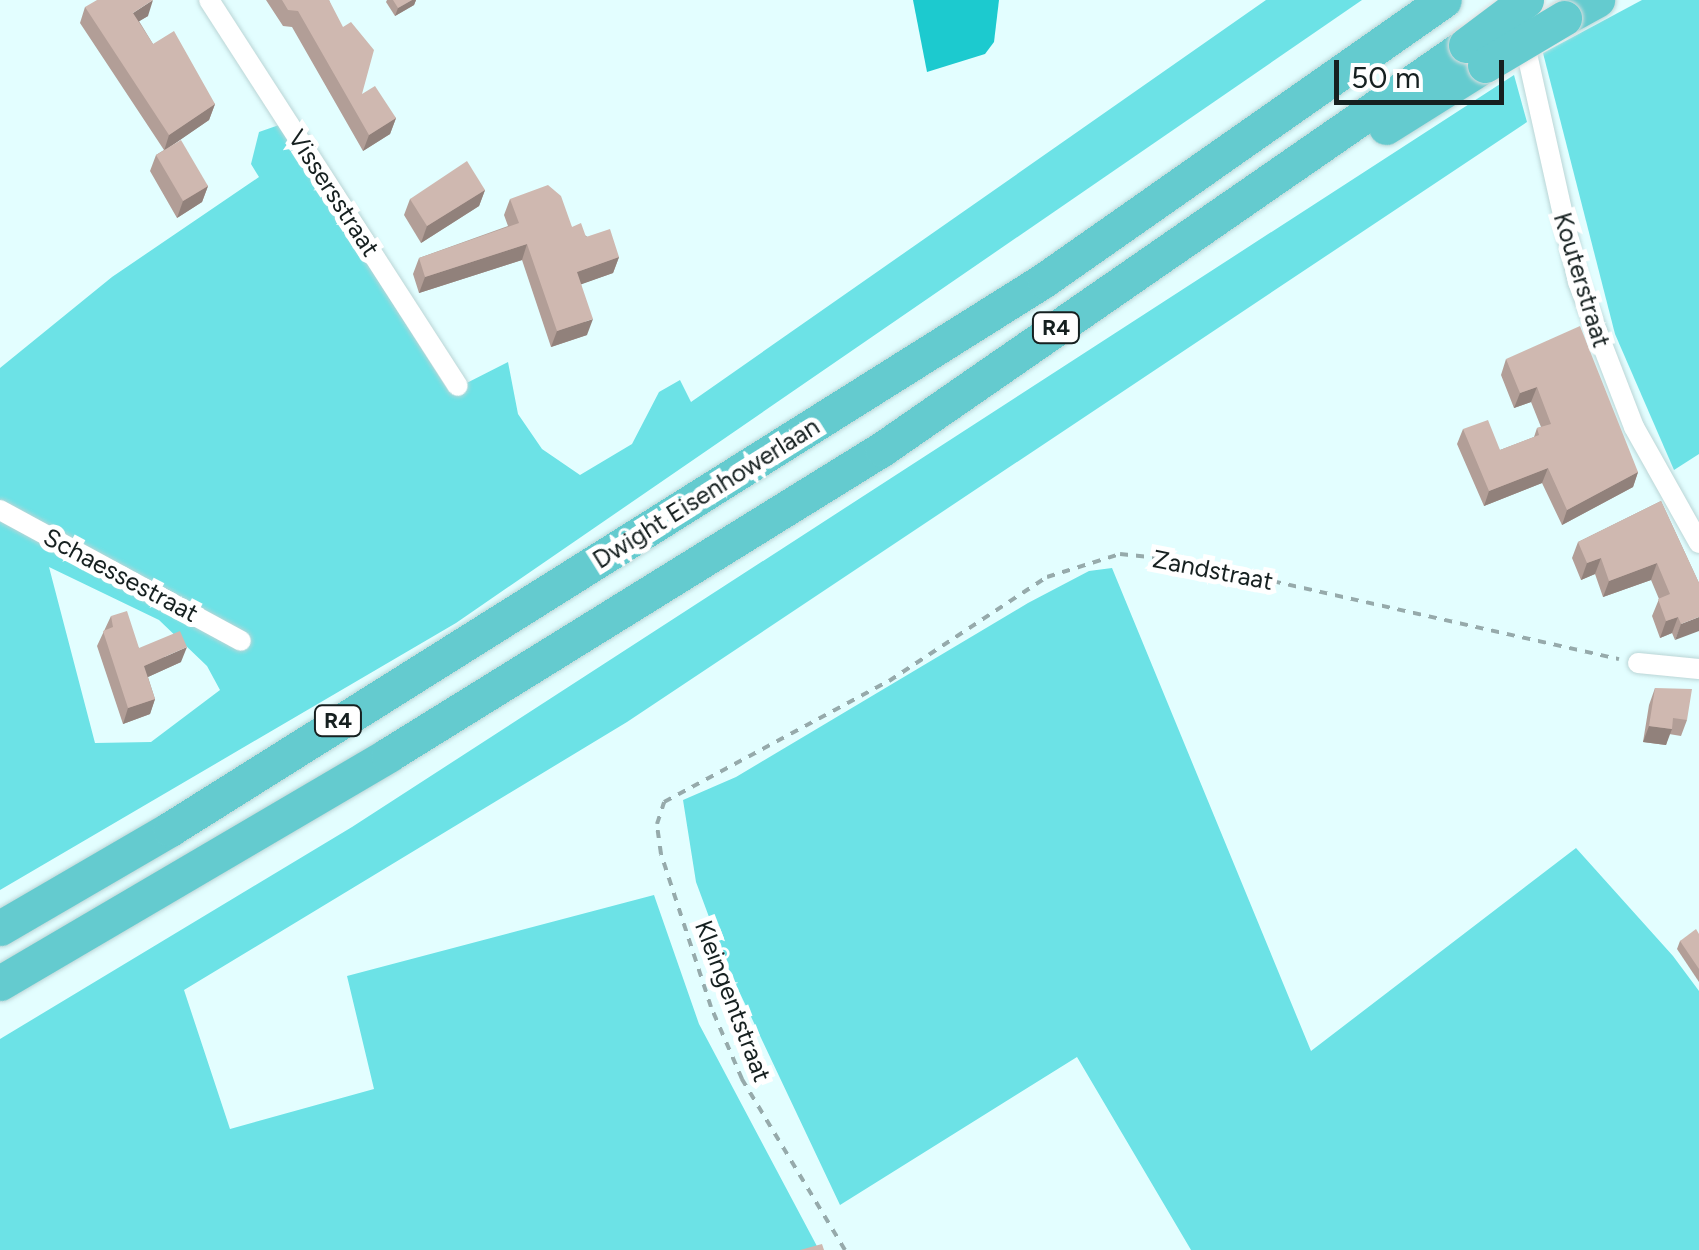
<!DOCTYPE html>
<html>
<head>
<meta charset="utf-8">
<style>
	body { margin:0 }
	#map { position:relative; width:1699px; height:1250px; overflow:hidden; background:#e3feff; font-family:Figtree,sans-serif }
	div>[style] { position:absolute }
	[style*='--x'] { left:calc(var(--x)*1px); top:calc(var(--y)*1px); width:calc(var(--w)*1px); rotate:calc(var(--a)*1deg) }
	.green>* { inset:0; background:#6ce2e6 }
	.water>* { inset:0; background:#1ccacf }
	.path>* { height:4px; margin-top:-2px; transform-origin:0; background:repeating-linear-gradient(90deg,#96aaab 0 8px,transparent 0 16px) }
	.roads { filter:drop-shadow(0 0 2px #bad5d6) drop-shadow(0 0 2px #bad5d6) }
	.minor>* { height:20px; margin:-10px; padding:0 10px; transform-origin:10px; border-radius:10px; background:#fff }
	.motorway>* { height:35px; margin:-17.5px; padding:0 17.5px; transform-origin:17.5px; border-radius:17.5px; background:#64cbcf }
	.bridges { filter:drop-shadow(0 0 2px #dee0e0) drop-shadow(0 0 2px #dee0e0) }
	.motorway-bridge>* { height:35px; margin:-17.5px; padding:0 17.5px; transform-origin:17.5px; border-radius:17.5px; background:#64cbcf }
	.wall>* { inset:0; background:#b29e97 }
	.shaded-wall>* { inset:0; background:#91817b }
	.building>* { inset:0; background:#cfb8b0 }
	span { translate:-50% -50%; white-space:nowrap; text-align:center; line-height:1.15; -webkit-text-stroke:10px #fff; paint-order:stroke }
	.shield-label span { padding:2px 8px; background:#fff; border:2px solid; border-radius:8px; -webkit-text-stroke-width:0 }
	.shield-label { font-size:22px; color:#162020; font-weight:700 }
	.street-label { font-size:25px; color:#162020 }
	.scale { position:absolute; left:1334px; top:60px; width:170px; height:45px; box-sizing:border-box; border:5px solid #162020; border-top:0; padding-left:12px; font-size:30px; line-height:35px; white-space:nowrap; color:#162020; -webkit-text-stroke:8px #fff; paint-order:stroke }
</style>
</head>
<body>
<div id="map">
	<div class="green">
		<i style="clip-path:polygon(evenodd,1266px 0,1362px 0,456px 623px,0 890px,0 368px,112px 277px,259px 177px,251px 164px,259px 132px,279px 125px,449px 392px,508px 362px,518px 414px,542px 449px,580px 475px,632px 444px,659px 392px,680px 380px,691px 402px,1266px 0,49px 567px,159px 620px,207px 666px,220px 690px,151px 742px,95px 743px,49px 567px)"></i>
		<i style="clip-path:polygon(1642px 0,1699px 0,1699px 454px,1674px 470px,1615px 334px,1543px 53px)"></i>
		<i style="clip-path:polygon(1514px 75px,1527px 122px,627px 722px,184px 990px,230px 1129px,374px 1089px,347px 976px,654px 895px,699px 1024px,819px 1250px,0 1250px,0 1039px,352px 827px)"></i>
		<i style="clip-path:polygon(1112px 568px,1311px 1051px,1576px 848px,1673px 956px,1699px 991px,1699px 1250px,1191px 1250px,1077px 1057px,840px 1205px,728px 968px,696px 882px,683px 800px,736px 777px,1028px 603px,1089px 571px)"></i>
	</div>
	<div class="water">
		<i style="clip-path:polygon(913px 0,999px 0,994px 42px,985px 54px,927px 72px)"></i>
	</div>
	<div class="path">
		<i style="--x:845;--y:1250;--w:200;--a:-121.1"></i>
		<i style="--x:742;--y:1079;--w:78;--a:-113.3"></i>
		<i style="--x:711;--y:1007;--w:161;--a:-108.1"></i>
		<i style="--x:661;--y:854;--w:30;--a:-98"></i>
		<i style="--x:657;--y:824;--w:23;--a:-72"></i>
		<i style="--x:664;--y:802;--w:255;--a:-28.3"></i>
		<i style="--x:889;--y:681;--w:189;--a:-33.4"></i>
		<i style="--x:1047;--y:577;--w:77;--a:-17.5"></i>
		<i style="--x:1120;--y:554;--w:59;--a:5.8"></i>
		<i style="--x:1179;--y:560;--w:451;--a:12.7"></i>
	</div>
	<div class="roads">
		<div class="minor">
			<i style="--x:209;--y:0;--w:459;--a:57.2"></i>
			<i style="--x:1523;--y:36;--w:252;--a:77.4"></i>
			<i style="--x:1578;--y:282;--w:155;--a:68.9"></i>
			<i style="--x:1634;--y:427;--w:133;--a:60.7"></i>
			<i style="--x:0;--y:510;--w:274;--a:28.5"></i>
			<i style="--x:1638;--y:663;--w:61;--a:5.6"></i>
		</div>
		<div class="motorway">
			<i style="--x:1564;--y:18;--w:38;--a:-29"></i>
			<i style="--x:1386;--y:127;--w:117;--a:-32.1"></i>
			<i style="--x:0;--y:928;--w:197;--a:-30.2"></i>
			<i style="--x:170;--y:829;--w:1032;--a:-32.13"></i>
			<i style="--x:1044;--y:280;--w:488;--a:-35"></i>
			<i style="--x:0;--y:983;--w:450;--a:-30.4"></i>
			<i style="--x:388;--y:755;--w:581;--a:-31.78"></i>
			<i style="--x:882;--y:449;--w:710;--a:-34.67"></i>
		</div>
	</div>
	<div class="bridges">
		<div class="motorway-bridge">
			<i style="--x:1466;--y:45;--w:75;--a:-36.9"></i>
			<i style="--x:1485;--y:65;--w:92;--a:-30.7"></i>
		</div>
	</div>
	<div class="wall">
		<i style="clip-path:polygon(266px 0,329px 0,362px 94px,396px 118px,390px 134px,363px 151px,292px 27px,283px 26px)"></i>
		<i style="clip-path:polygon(387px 0,416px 0,414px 5px,395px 16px,386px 2px)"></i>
		<i style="clip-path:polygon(85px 7px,148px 16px,139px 21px,153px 44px,215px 104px,209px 120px,168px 148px,208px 186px,202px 202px,177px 218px,150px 171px,156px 155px,164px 150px,80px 23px)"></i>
		<i style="clip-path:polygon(485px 190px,479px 206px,421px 243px,404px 215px,410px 199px)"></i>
		<i style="clip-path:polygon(510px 199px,572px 227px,619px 257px,613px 273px,581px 284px,587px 335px,551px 347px,522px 260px,419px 293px,413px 274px,419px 258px,508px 226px,504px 215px)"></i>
		<i style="clip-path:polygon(1506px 359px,1638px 472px,1633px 487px,1562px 525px,1542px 483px,1484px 506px,1457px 444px,1463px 429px,1500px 450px,1534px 437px,1537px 428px,1541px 427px,1531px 402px,1514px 408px,1501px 375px)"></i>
		<i style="clip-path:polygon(1661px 501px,1699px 583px,1675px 640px,1672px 633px,1660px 638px,1652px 616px,1659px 599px,1651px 580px,1603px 597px,1595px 574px,1581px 580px,1572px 558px,1578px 542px)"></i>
		<i style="clip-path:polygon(111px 616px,139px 648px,181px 662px,148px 677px,155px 699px,150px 714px,123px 724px,97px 646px)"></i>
		<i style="clip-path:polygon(1655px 688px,1687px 720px,1681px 736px,1669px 734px,1666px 745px,1643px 742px,1649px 705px)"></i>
		<i style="clip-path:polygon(1699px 934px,1699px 982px,1677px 949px,1680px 941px)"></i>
	</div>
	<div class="shaded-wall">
		<i style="clip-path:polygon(153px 0,148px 16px,128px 28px,133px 13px)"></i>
		<i style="clip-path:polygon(412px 0,416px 0,414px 5px,395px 16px,398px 8px)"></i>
		<i style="clip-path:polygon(215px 104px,209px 120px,164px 151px,169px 135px)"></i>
		<i style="clip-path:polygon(396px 118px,390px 134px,363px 151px,369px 135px)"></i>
		<i style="clip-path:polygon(208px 186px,202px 202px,177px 218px,183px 201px)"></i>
		<i style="clip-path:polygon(485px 190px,479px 206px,421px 243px,427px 226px)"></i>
		<i style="clip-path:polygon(527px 244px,522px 260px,419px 293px,425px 277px)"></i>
		<i style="clip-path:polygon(619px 257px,613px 273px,571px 288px,577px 272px)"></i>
		<i style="clip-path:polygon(593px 319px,587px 335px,551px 347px,557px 331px)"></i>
		<i style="clip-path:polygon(1537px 387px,1531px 402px,1514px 408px,1520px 393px)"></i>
		<i style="clip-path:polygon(1548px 468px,1542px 483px,1484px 506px,1489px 491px)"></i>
		<i style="clip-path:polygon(1638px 472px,1633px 487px,1562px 525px,1567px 510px)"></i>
		<i style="clip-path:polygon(1601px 558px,1595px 574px,1581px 580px,1587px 563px)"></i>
		<i style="clip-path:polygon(1657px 563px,1651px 580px,1603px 597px,1609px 581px)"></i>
		<i style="clip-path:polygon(1678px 617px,1672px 633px,1660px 638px,1666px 621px)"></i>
		<i style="clip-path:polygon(1699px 617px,1699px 631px,1675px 640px,1681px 624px)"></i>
		<i style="clip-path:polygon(187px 647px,181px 662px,139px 681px,144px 666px)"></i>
		<i style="clip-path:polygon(155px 699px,150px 714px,123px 724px,128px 708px)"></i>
		<i style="clip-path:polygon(1649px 726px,1672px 729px,1666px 745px,1643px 742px)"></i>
	</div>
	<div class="building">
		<i style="clip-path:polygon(97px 0,153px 0,133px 13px,153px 44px,174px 31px,215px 104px,169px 135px,85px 7px)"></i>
		<i style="clip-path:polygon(282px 0,329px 0,343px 27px,351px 22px,374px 50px,362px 94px,375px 86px,396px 118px,369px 135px,298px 11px,288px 10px)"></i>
		<i style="clip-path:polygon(393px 0,412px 0,398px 8px)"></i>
		<i style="clip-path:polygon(181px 140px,208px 186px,183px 201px,156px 155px)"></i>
		<i style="clip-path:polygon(467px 161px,485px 190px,427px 226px,410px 199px)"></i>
		<i style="clip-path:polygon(548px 185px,561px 196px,572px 227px,581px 223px,586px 237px,610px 229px,619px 257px,577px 272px,593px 319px,557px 331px,527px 244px,425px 277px,419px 258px,519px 223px,510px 199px)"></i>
		<i style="clip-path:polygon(1580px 326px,1638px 472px,1567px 510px,1548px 468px,1489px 491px,1463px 429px,1488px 420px,1500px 450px,1539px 435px,1537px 428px,1551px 424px,1537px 387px,1520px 393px,1506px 359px)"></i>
		<i style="clip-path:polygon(1661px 501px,1699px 583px,1699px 617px,1681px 624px,1678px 617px,1666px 621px,1658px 599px,1670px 594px,1657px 563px,1609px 581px,1601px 558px,1587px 563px,1578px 542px)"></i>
		<i style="clip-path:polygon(127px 611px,139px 648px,180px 631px,187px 647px,144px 666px,155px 699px,128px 708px,103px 631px,113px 627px,111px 616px)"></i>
		<i style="clip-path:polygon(1655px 688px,1692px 689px,1687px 720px,1673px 718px,1672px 729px,1649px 726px)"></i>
		<i style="clip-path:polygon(1696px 929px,1699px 934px,1699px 969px,1680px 941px)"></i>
		<i style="clip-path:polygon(822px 1244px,824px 1250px,800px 1250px)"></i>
	</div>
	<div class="shield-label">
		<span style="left:1056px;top:328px">R4</span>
		<span style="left:338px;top:721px">R4</span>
	</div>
	<div class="street-label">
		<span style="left:334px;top:193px;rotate:57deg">Vissersstraat</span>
		<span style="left:1582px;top:280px;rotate:73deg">Kouterstraat</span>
		<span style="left:706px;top:493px;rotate:-32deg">Dwight Eisenhowerlaan</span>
		<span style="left:1213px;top:570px;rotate:11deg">Zandstraat</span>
		<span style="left:121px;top:575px;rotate:28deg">Schaessestraat</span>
		<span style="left:733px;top:1001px;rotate:69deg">Kleingentstraat</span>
	</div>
	<div class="scale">50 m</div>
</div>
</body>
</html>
